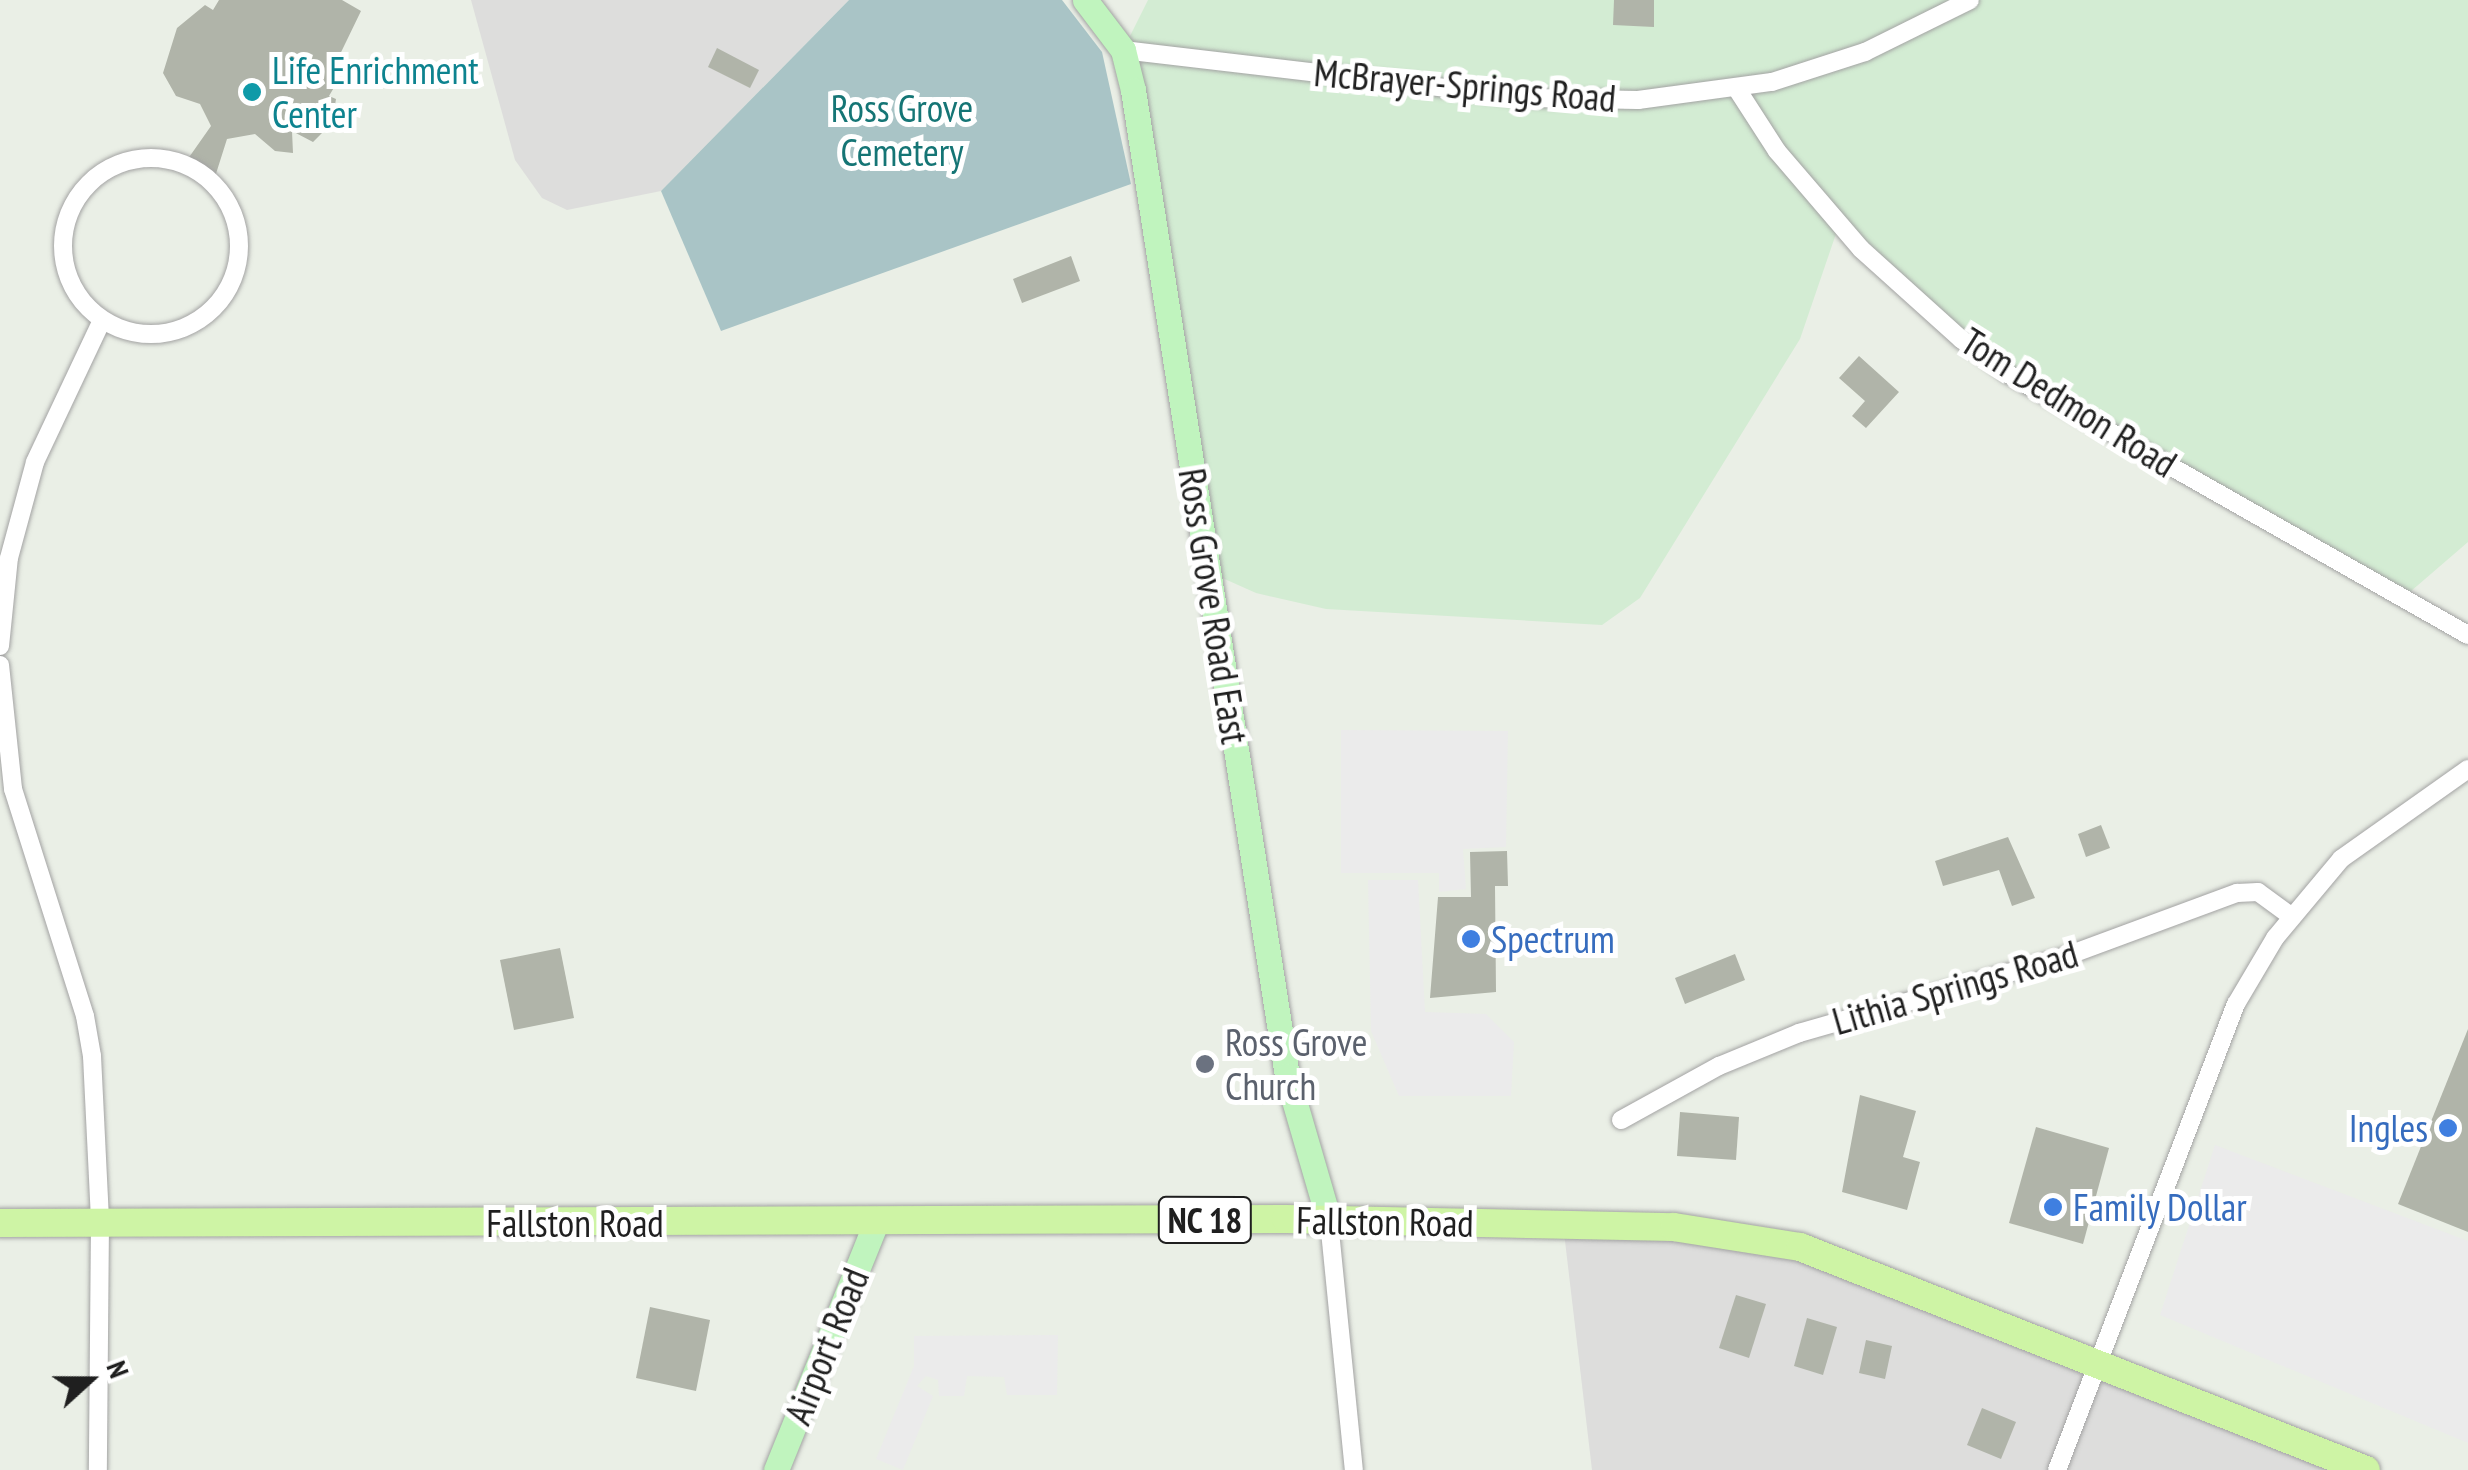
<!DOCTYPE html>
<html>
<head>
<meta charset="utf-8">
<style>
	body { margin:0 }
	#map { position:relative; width:2468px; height:1470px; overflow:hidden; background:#eaefe6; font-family:"PT Sans Narrow",sans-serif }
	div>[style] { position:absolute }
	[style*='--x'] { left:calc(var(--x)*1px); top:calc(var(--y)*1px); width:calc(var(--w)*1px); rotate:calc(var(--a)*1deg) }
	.residential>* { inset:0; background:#dddddc }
	.farmland>* { inset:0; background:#d3ecd3 }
	.cemetery>* { inset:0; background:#a9c4c6 }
	.parking>* { inset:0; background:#ebebeb }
	.building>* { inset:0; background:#b0b4a9 }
	.roads { filter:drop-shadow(0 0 2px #a3a3a3) drop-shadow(0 0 2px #a3a3a3) }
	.street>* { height:18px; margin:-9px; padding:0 9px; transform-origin:9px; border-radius:9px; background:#fff }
	.street>.ring { margin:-9px; padding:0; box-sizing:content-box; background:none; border:18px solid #fff; border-radius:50% }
	.secondary>* { height:25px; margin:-12.5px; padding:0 12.5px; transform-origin:12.5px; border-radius:12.5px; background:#c0f4be }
	.primary>* { height:28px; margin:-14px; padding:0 14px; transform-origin:14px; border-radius:14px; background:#cef4a5 }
	.dots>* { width:28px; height:28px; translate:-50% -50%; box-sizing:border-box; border:5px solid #fff; border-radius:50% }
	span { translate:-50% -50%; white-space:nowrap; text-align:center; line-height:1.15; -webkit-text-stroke:10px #fff; paint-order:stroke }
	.shield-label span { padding:2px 8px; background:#fff; border:2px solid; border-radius:8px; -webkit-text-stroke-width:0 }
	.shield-label { font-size:35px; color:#1f1f1f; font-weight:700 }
	.culture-label { font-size:38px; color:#0d838f }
	.left { translate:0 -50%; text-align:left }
	.street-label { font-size:38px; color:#1f1f1f }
	.park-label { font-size:38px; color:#157575 }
	.shop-label { font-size:38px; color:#366cbe }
	.right { translate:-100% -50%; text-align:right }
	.worship-label { font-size:38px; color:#5b616d }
	.north { position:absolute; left:40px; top:1330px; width:100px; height:100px; -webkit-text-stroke:8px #fff; paint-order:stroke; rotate:69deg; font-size:28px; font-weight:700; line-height:40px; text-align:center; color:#1f1f1f }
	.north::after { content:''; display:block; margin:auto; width:35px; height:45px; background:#1f1f1f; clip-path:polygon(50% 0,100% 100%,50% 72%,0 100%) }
</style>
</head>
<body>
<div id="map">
	<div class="residential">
		<i style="clip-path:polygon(471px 0,849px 0,661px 191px,567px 210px,542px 198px,515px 160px)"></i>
		<i style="clip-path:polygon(1563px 1224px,1800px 1247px,2366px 1470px,1592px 1470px)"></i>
	</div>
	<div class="farmland">
		<i style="clip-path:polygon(1148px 0,2468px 0,2468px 542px,2403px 598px,2007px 373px,1839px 225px,1800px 339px,1640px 598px,1602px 625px,1326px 609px,1256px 593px,1209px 572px,1123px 50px)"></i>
	</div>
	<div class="cemetery">
		<i style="clip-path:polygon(849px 0,1062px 0,1102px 52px,1131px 184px,721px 331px,661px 191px)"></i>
	</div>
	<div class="parking">
		<i style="clip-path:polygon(1341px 730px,1508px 731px,1506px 847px,1463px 849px,1466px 889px,1439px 892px,1439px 873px,1341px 873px)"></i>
		<i style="clip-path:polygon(1368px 880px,1418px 880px,1425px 1012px,1486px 1014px,1514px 1042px,1511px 1096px,1399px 1096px,1371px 1031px)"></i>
		<i style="clip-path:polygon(2215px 1145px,2468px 1241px,2468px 1443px,2160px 1315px)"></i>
		<i style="clip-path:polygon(1058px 1335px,1057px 1395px,1007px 1395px,1004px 1377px,967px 1376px,964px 1396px,939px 1396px,938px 1380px,926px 1376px,917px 1386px,933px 1396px,903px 1470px,876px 1459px,914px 1366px,914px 1336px)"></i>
	</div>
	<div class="building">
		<i style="clip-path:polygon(219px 0,342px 0,361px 11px,330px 75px,339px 79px,329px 96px,336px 99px,334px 111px,322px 133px,313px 142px,292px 131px,293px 153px,275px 151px,255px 134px,227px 139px,214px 180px,185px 163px,211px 126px,200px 104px,176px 96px,163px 73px,177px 28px,205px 5px,213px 10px)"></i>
		<i style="clip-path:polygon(1614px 0,1654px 0,1654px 27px,1613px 25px)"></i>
		<i style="clip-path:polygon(717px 48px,759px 70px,750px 88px,708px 67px)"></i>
		<i style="clip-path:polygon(1071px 256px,1080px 281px,1022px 303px,1013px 279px)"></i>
		<i style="clip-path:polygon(1859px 356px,1899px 392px,1866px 428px,1852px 416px,1865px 401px,1839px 378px)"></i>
		<i style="clip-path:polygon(2101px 825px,2110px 848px,2086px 857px,2078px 834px)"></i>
		<i style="clip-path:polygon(2008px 837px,2035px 898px,2012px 906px,1999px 870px,1943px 886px,1935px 861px)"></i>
		<i style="clip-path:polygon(1507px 851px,1508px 886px,1495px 886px,1496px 992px,1430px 998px,1438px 897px,1471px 897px,1470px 852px)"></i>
		<i style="clip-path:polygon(560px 948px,574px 1018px,514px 1030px,500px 960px)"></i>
		<i style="clip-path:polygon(1735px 954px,1745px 980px,1685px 1004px,1675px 978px)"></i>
		<i style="clip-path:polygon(2468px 1029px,2468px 1232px,2398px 1204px)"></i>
		<i style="clip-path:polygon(1860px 1095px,1916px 1111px,1903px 1157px,1920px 1162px,1907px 1210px,1842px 1192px)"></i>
		<i style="clip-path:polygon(1680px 1112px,1739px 1117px,1736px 1160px,1677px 1156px)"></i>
		<i style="clip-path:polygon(2036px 1127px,2109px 1148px,2083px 1244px,2009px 1223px)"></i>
		<i style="clip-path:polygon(1736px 1295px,1766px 1304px,1749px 1358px,1719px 1348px)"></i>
		<i style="clip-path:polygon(650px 1307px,710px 1320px,696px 1391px,636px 1378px)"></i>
		<i style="clip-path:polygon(1807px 1318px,1837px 1327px,1823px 1375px,1794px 1366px)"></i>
		<i style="clip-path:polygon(1866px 1340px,1892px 1346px,1885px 1379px,1859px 1373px)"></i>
		<i style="clip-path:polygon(1982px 1408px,2016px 1422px,2001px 1459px,1967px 1445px)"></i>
	</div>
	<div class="roads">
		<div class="street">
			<i style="--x:1123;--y:50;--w:412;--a:6.7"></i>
			<i style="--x:1532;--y:98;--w:106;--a:1.1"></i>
			<i style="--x:1638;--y:100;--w:135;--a:-7.7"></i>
			<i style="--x:1772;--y:82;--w:98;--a:-17.9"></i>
			<i style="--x:1865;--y:52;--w:117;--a:-26.3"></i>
			<i style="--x:1737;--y:89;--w:74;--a:57.2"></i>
			<i style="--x:1777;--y:151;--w:129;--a:49.4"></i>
			<i style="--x:1861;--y:249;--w:135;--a:42"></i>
			<i style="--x:1961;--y:339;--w:59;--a:36.7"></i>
			<i style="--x:2008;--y:374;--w:529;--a:29.57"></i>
			<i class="ring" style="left:63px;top:158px;width:158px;height:158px"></i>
			<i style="--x:0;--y:646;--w:88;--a:-84.2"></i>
			<i style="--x:9;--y:558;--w:99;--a:-74.8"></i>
			<i style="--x:35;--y:462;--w:157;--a:-64.7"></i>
			<i style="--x:0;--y:665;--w:125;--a:84"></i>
			<i style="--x:13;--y:789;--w:238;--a:72.4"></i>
			<i style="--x:85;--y:1016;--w:41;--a:80.1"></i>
			<i style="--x:92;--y:1056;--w:166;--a:87.2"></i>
			<i style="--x:100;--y:1222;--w:248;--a:90.5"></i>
			<i style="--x:1621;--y:1120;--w:112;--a:-28.9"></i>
			<i style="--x:1719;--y:1066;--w:87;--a:-22.4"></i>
			<i style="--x:1799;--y:1033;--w:273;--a:-16"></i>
			<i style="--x:2061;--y:958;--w:188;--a:-20.3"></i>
			<i style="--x:2237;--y:893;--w:21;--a:-3"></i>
			<i style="--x:2258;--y:892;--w:42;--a:36.3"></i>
			<i style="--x:1329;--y:1221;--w:250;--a:84.3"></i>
			<i style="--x:2057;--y:1470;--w:499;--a:-69"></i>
			<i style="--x:2236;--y:1004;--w:77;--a:-59.4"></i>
			<i style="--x:2275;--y:938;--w:103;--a:-50.1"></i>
			<i style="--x:2341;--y:859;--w:156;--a:-35.3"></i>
		</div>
		<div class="secondary">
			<i style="--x:1085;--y:0;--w:63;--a:52.8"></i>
			<i style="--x:1123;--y:50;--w:41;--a:76"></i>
			<i style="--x:1133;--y:90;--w:998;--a:81.12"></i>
			<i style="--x:1287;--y:1076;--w:151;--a:73.8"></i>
			<i style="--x:776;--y:1470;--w:266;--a:-68"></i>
		</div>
		<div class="primary">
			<i style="--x:0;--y:1223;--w:1286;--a:-0.18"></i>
			<i style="--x:1286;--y:1219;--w:388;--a:1.2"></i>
			<i style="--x:1674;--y:1227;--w:128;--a:9"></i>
			<i style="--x:1800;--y:1247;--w:608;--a:21.5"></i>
		</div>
	</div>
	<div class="dots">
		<i style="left:252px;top:92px;background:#0f9aa8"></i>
		<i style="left:1471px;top:939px;background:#3f7fe0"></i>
		<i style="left:1205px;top:1064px;background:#6b7280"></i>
		<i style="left:2448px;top:1128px;background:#3f7fe0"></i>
		<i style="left:2053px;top:1207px;background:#3f7fe0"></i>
	</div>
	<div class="shield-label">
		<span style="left:1205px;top:1220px">NC 18</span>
	</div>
	<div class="culture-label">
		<span class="left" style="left:272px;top:92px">Life Enrichment<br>Center</span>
	</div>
	<div class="street-label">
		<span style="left:1465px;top:85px;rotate:5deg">McBrayer-Springs Road</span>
		<span style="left:2069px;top:402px;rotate:32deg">Tom Dedmon Road</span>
		<span style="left:1214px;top:606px;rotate:81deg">Ross Grove Road East</span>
		<span style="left:1955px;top:987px;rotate:-16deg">Lithia Springs Road</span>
		<span style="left:1385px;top:1221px;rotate:1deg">Fallston Road</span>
		<span style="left:575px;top:1223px">Fallston Road</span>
		<span style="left:826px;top:1346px;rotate:-68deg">Airport Road</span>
	</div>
	<div class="park-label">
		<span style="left:902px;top:130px">Ross Grove<br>Cemetery</span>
	</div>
	<div class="shop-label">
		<span class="left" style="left:1491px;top:939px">Spectrum</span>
		<span class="right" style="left:2428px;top:1128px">Ingles</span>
		<span class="left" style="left:2073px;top:1207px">Family Dollar</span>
	</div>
	<div class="worship-label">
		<span class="left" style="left:1225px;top:1064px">Ross Grove<br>Church</span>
	</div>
	<div class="north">N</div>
</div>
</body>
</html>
